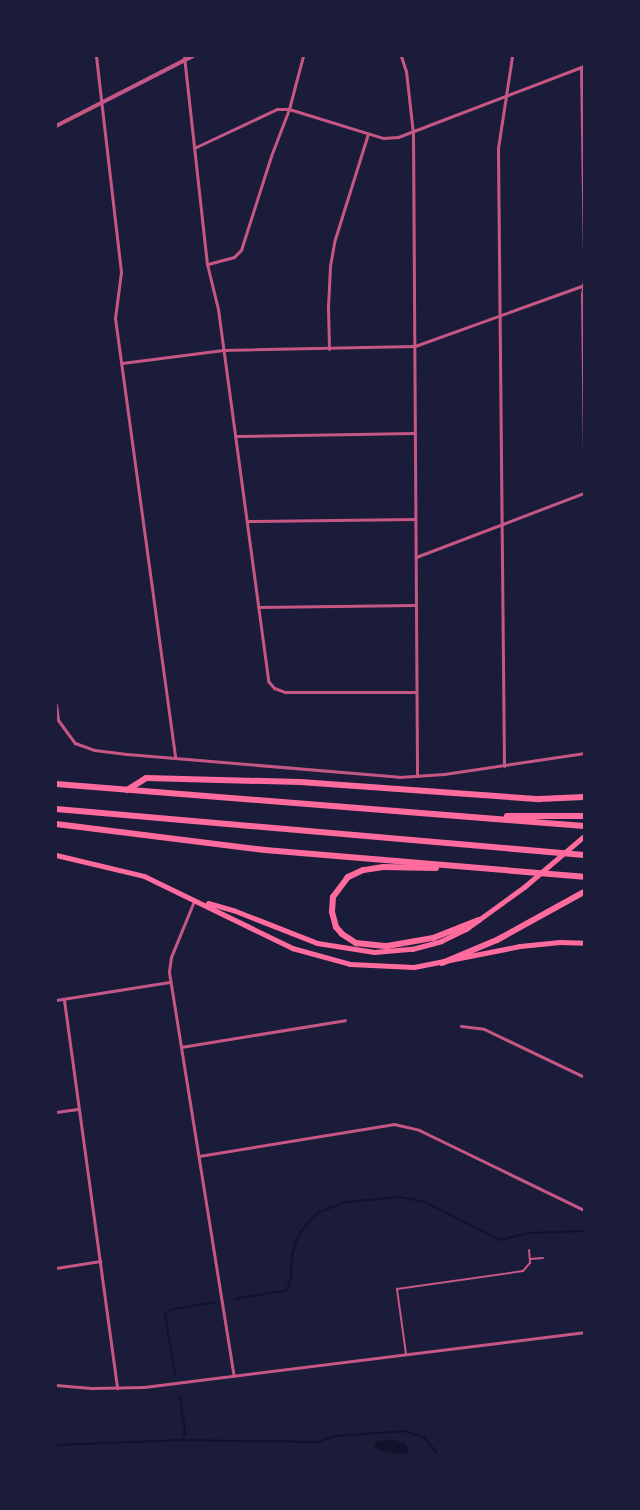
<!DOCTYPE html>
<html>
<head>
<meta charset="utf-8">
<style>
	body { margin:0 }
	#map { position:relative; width:640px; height:1510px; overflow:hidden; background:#1b1b3a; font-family:"Fira Sans",sans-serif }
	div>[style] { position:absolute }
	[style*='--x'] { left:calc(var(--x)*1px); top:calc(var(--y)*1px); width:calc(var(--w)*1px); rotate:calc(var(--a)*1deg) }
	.water>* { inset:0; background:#12122b }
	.stream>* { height:2px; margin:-1px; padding:0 1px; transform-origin:1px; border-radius:1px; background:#12122b }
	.pedestrian>* { height:2px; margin:-1px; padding:0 1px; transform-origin:1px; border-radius:1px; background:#c65784 }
	.minor>* { height:3px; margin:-1.5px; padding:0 1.5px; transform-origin:1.5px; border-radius:1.5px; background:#c65784 }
	.tertiary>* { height:4px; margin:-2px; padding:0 2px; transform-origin:2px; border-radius:2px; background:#c65784 }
	.primary>* { height:5px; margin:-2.5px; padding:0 2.5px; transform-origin:2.5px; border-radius:2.5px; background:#ff6b9d }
	.motorway>* { height:6px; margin:-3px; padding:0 3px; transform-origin:3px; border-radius:3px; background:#ff6b9d }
	span { translate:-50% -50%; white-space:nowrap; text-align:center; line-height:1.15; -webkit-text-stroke:4.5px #1b1b3a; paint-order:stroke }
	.frame { position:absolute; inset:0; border:57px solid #1b1b3a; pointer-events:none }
</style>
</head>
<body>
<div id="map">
	<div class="water">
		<i style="clip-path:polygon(394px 1440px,404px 1443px,409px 1450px,407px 1454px,392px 1454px,374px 1448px,376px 1441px)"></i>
	</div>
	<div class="stream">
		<i style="--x:235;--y:1299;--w:53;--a:-9.8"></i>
		<i style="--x:287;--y:1290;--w:13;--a:-72"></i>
		<i style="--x:291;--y:1278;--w:24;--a:-88"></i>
		<i style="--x:292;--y:1254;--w:21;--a:-71"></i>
		<i style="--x:299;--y:1234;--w:21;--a:-51"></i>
		<i style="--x:312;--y:1218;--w:9;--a:-41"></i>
		<i style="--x:319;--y:1212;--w:30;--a:-20"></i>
		<i style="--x:347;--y:1202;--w:53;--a:-5.4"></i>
		<i style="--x:400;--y:1197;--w:25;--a:11"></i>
		<i style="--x:425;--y:1202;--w:85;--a:26.6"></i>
		<i style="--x:501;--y:1240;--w:29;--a:-14"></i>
		<i style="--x:529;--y:1233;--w:55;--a:-2.1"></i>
		<i style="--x:175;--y:1374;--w:61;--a:-99.5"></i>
		<i style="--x:165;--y:1314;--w:6;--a:-39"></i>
		<i style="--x:170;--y:1310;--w:46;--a:-10.1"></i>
		<i style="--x:180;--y:1396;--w:37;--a:82"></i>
		<i style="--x:185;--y:1433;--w:7;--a:106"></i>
		<i style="--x:56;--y:1445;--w:127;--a:-2.3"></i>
		<i style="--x:183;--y:1440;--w:134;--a:0.9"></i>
		<i style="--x:317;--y:1442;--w:20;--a:-18"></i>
		<i style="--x:336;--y:1436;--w:68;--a:-4.2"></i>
		<i style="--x:404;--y:1431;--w:21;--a:17"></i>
		<i style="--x:424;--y:1437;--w:22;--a:51"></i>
	</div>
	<div class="pedestrian">
		<i style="--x:530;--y:1259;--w:13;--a:-4"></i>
		<i style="--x:406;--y:1354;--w:66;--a:-97.9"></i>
		<i style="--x:397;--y:1289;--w:127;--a:-8.1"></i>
		<i style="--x:523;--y:1271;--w:11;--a:-49"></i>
		<i style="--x:530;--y:1263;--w:13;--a:-94"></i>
	</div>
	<div class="minor">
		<i style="--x:96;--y:56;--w:217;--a:83.4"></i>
		<i style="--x:121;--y:272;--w:46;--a:97.4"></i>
		<i style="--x:115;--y:318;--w:443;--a:82.2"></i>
		<i style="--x:184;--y:56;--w:209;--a:83.7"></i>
		<i style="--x:207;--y:264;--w:46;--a:76.3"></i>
		<i style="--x:218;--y:309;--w:375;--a:82.3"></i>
		<i style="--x:268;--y:681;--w:9;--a:49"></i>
		<i style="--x:274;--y:688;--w:12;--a:20"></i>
		<i style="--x:285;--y:692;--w:131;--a:0"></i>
		<i style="--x:401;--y:56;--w:16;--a:72"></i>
		<i style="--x:406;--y:71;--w:62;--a:83.6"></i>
		<i style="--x:413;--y:133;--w:643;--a:89.64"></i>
		<i style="--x:581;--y:67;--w:182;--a:89.1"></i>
		<i style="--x:194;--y:148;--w:92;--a:-25.2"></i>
		<i style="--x:277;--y:109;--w:12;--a:0"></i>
		<i style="--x:289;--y:109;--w:98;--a:17.1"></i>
		<i style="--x:383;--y:138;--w:15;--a:-4"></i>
		<i style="--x:398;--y:137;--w:199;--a:-20.9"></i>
		<i style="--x:208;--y:264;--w:27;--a:-15"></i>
		<i style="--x:234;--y:257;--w:10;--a:-45"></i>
		<i style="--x:241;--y:250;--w:99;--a:-72.3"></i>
		<i style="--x:271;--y:156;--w:50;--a:-69"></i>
		<i style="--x:289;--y:109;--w:55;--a:-75.2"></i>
		<i style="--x:584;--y:280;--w:14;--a:98"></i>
		<i style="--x:582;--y:294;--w:157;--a:89.3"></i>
		<i style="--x:329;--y:349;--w:42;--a:-91.4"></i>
		<i style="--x:328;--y:307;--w:41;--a:-87.2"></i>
		<i style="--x:330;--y:266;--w:27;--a:-80"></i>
		<i style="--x:335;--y:239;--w:110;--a:-72.6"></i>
		<i style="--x:122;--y:363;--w:102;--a:-7.3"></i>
		<i style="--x:223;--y:350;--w:192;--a:-1.2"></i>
		<i style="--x:415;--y:346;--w:180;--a:-19.8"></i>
		<i style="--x:235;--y:436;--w:179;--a:-1"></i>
		<i style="--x:247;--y:521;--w:168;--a:-0.7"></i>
		<i style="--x:416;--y:557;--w:180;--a:-20.9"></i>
		<i style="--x:258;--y:607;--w:157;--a:-0.7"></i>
		<i style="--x:56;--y:705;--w:15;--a:82"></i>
		<i style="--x:58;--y:720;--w:29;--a:54"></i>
		<i style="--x:75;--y:743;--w:20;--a:20"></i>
		<i style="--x:94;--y:750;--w:33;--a:7"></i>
		<i style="--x:127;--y:754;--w:273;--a:4.8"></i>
		<i style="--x:399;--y:777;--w:45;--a:-3.8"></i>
		<i style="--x:444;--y:774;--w:142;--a:-8.5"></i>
		<i style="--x:504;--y:766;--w:618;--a:-90.56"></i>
		<i style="--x:498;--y:148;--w:93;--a:-81.3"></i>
		<i style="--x:194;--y:901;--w:61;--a:112.3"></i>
		<i style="--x:171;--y:957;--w:15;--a:98"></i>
		<i style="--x:169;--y:972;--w:409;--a:80.9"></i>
		<i style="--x:56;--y:1000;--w:115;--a:-9"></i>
		<i style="--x:64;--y:1000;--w:392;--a:82.2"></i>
		<i style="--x:461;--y:1026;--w:23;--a:7"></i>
		<i style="--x:484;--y:1029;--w:111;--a:25.6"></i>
		<i style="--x:181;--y:1047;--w:166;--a:-9.3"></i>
		<i style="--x:56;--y:1112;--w:22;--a:-8"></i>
		<i style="--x:199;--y:1156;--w:198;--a:-9.3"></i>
		<i style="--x:394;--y:1124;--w:26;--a:13"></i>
		<i style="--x:419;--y:1130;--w:183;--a:25.9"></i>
		<i style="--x:56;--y:1268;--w:45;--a:-9"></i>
		<i style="--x:56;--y:1385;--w:38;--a:5"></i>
		<i style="--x:94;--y:1388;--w:50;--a:-1.1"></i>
		<i style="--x:144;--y:1387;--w:443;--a:-7.1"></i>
	</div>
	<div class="tertiary">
		<i style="--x:56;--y:126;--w:154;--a:-27.1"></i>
	</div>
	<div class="primary">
		<i style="--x:56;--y:855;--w:90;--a:13.4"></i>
		<i style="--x:144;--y:876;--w:165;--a:25.9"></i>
		<i style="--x:292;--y:948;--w:60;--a:15.4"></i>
		<i style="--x:350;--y:964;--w:64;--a:2.7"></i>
		<i style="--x:414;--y:967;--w:108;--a:-11.2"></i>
		<i style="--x:520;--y:946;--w:40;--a:-5.7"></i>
		<i style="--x:560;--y:942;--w:24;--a:2"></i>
		<i style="--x:208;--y:903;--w:26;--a:16"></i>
		<i style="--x:233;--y:910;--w:90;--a:21.4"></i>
		<i style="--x:317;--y:943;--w:58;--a:9"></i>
		<i style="--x:374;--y:952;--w:38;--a:-5"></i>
		<i style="--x:412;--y:949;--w:30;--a:-15"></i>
		<i style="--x:441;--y:941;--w:28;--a:-26"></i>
		<i style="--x:466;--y:929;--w:72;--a:-35.9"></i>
		<i style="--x:524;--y:887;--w:79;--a:-40.4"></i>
	</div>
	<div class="motorway">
		<i style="--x:56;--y:784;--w:530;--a:4.55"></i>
		<i style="--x:127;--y:790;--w:22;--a:-32"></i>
		<i style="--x:146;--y:778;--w:154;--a:1.5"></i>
		<i style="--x:300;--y:782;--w:240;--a:4.1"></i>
		<i style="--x:539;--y:799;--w:45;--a:-2.5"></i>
		<i style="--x:56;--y:809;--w:530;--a:4.98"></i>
		<i style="--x:507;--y:816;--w:77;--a:0"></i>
		<i style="--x:56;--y:824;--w:211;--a:7.1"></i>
		<i style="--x:265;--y:850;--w:320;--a:4.8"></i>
		<i style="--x:436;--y:868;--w:53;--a:-178.9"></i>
		<i style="--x:383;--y:867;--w:20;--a:171"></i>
		<i style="--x:363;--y:870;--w:17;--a:155"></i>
		<i style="--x:348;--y:877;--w:25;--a:127"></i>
		<i style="--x:333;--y:897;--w:15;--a:94"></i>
		<i style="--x:332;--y:912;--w:16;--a:75"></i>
		<i style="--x:336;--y:927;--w:9;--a:49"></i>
		<i style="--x:342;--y:934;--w:17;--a:33"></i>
		<i style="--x:356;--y:943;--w:31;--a:6"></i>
		<i style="--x:387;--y:946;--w:47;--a:-9.9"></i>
		<i style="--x:433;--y:938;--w:49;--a:-21.4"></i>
		<i style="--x:442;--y:963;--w:60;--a:-22.7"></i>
		<i style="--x:497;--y:940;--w:99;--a:-28.9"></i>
	</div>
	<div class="frame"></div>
</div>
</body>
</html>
